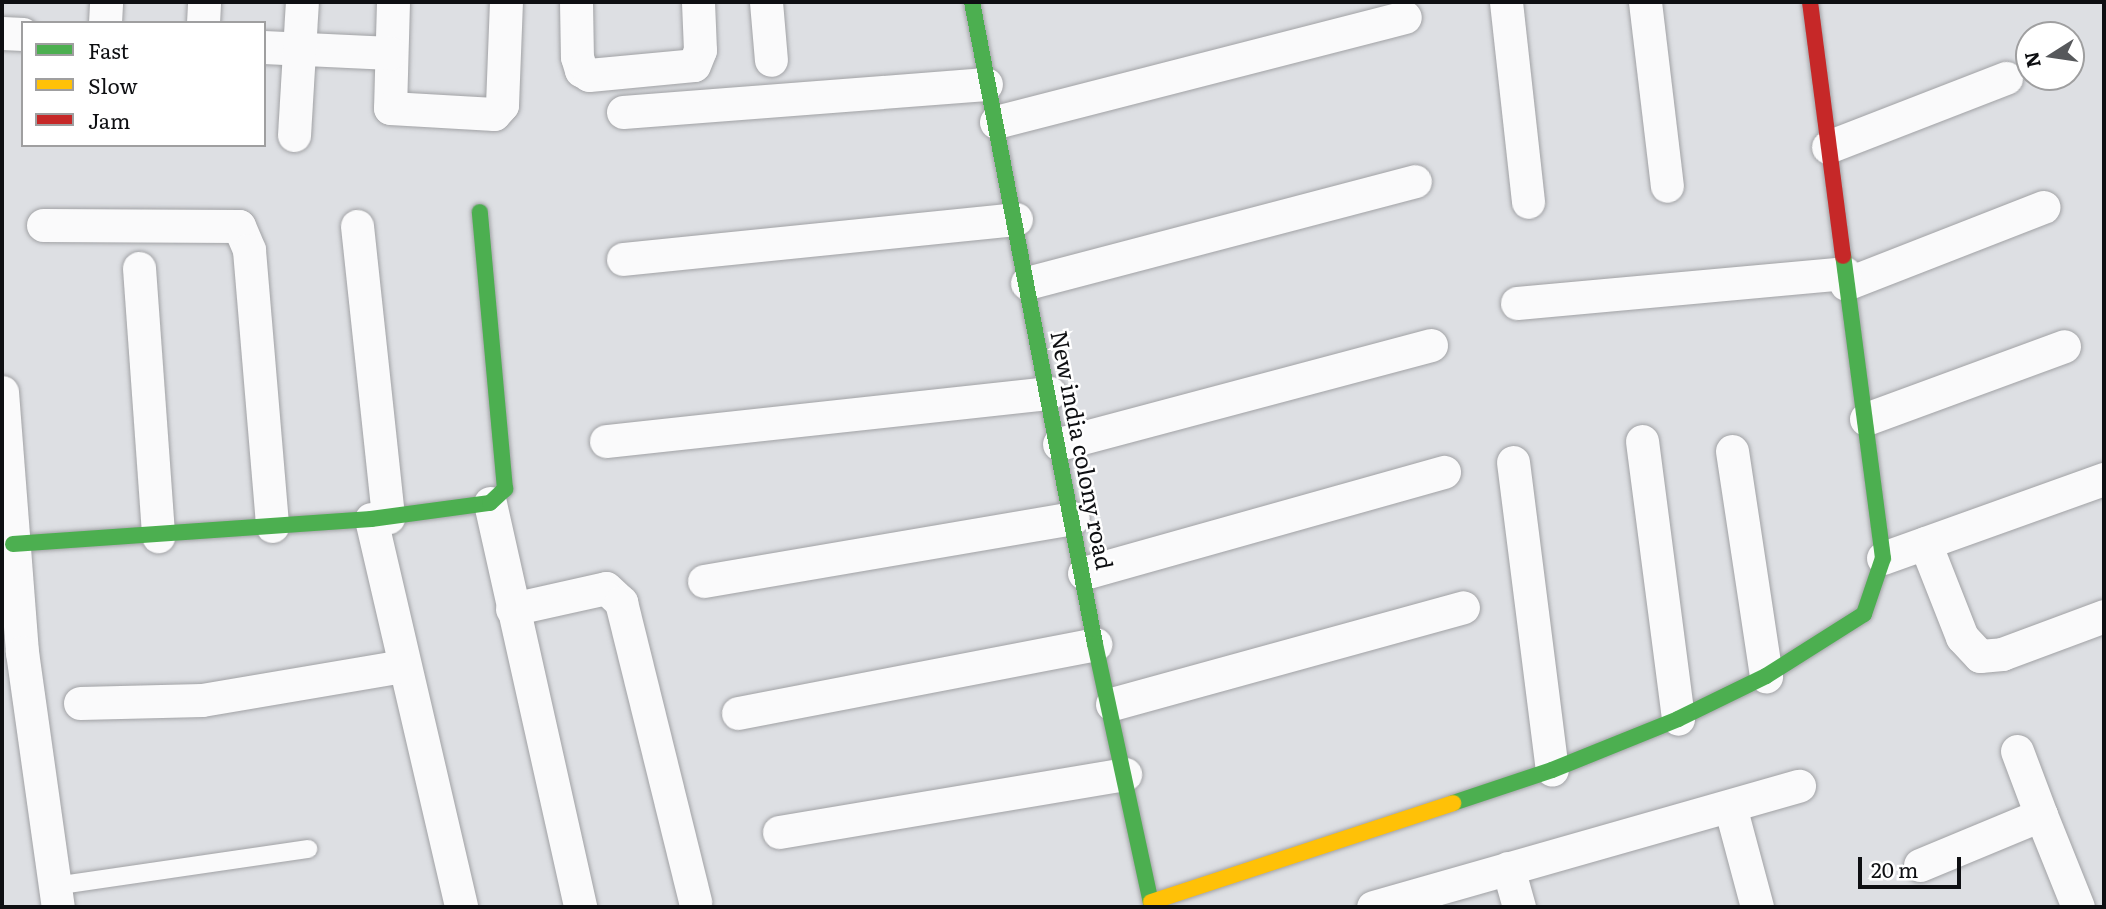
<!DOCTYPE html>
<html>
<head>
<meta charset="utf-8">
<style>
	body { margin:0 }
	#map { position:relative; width:2106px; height:909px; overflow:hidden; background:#dddfe3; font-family:Literata,serif }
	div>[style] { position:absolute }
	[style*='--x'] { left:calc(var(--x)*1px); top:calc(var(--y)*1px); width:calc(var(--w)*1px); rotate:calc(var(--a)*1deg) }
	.roads { filter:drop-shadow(0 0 2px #a1a2a5) drop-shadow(0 0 2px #a1a2a5) }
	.lane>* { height:18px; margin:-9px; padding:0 9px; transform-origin:9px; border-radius:9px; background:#fafafb }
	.street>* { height:33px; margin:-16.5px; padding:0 16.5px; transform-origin:16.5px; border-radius:16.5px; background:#fafafb }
	.fast>* { height:16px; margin:-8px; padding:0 8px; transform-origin:8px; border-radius:8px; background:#4caf50 }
	.slow>* { height:16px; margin:-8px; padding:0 8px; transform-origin:8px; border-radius:8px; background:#ffc107 }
	.jam>* { height:16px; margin:-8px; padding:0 8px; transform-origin:8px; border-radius:8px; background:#c62828 }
	span { translate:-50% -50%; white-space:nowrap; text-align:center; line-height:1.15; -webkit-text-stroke:5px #fff; paint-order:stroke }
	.street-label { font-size:23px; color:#0e0f12 }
	.frame { position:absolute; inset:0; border:4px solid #0e0f12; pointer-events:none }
	.legend { position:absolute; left:21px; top:21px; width:245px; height:126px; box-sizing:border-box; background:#fff; border:2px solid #9f9fa0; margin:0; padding:9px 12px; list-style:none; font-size:21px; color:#0e0f12 }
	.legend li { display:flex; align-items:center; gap:14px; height:35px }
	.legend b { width:35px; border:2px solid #9f9fa0 }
	.north { position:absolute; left:2015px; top:21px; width:70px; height:70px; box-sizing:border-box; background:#fff; border:2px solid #9f9fa0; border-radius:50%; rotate:258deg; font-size:19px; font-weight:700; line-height:28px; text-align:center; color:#0e0f12 }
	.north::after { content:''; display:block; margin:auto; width:24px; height:32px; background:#56585b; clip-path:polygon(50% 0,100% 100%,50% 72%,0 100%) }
	.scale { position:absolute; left:1858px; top:857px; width:103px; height:32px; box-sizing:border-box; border:4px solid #0e0f12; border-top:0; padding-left:9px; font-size:21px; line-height:24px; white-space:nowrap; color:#0e0f12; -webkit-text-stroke:5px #fff; paint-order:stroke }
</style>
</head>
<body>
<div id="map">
	<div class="roads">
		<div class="lane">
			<i style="--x:54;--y:886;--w:257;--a:-8.3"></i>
		</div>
		<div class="street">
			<i style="--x:393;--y:2;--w:106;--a:91.6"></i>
			<i style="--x:390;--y:108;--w:104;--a:3.3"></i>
			<i style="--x:494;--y:114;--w:12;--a:-48"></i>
			<i style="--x:502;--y:105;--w:103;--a:-87.8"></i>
			<i style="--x:576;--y:2;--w:55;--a:89"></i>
			<i style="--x:577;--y:57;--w:14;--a:73"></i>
			<i style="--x:581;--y:70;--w:9;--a:32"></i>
			<i style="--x:589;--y:75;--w:105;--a:-5.4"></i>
			<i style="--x:694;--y:65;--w:16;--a:-68"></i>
			<i style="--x:700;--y:50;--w:48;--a:-92.4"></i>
			<i style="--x:766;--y:2;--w:58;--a:85.1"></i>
			<i style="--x:1506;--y:2;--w:201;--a:83.7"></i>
			<i style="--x:1645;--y:2;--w:185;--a:83.2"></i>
			<i style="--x:105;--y:23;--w:21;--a:-87"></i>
			<i style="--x:203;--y:23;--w:21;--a:-87"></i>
			<i style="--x:2;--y:33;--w:21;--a:3"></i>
			<i style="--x:264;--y:47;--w:126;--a:2.7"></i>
			<i style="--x:623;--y:112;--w:364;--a:-4.4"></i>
			<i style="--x:996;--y:122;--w:422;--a:-14.4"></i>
			<i style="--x:294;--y:135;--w:133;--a:-86.6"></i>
			<i style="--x:1828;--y:147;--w:191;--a:-21.2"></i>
			<i style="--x:43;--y:225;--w:196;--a:0.3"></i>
			<i style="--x:239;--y:226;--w:26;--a:67"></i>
			<i style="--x:249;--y:250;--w:277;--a:85.2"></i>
			<i style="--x:357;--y:226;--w:293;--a:83.9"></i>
			<i style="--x:623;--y:259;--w:395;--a:-5.8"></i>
			<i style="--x:139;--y:268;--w:269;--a:85.9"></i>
			<i style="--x:1027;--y:283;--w:401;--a:-14.7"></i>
			<i style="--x:1846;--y:284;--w:212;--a:-21.3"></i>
			<i style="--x:1517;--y:303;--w:329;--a:-5.2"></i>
			<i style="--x:2;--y:392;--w:261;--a:85.6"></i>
			<i style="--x:22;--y:652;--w:258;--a:82"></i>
			<i style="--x:1866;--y:419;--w:211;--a:-20.2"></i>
			<i style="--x:606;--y:441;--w:446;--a:-6.2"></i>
			<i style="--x:1642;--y:441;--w:280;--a:82.6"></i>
			<i style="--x:1059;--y:444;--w:385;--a:-14.9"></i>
			<i style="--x:1732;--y:451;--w:228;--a:81.4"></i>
			<i style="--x:1513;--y:462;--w:310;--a:82.8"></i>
			<i style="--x:490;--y:503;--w:414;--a:77.4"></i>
			<i style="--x:371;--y:519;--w:398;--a:76.9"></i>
			<i style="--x:1925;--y:543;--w:101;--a:68.5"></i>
			<i style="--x:1962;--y:637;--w:26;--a:47"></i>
			<i style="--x:1980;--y:656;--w:22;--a:-5"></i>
			<i style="--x:2002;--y:654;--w:109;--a:-20.4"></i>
			<i style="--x:1883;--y:558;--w:235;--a:-19.7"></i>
			<i style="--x:1084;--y:573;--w:374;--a:-15.7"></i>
			<i style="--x:704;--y:581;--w:374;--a:-9.7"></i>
			<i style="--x:512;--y:609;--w:96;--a:-12.6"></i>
			<i style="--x:606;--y:588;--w:21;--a:43"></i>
			<i style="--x:621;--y:602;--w:309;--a:76.1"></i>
			<i style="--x:80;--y:703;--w:122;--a:-1.4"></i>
			<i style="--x:202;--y:700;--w:205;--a:-9.6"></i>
			<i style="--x:1112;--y:704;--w:364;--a:-15.4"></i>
			<i style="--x:738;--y:713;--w:364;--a:-10.9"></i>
			<i style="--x:2017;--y:751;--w:68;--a:69.4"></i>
			<i style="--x:1730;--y:806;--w:105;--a:75"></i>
			<i style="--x:779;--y:832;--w:351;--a:-9.5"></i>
			<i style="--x:1920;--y:865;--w:131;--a:-22.5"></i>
			<i style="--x:2041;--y:815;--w:99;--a:68.1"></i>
			<i style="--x:1508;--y:868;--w:41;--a:74.2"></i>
			<i style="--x:1373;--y:907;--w:443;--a:-15.9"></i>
		</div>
		<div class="fast">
			<i style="--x:972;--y:2;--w:654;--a:79.15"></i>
			<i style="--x:1095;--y:644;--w:269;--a:77.8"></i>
			<i style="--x:13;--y:544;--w:359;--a:-4"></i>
			<i style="--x:371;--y:519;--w:120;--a:-7.7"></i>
			<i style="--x:490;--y:503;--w:21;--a:-43"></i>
			<i style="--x:505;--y:489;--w:278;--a:-95.2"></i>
			<i style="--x:1453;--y:803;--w:104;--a:-18.4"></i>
			<i style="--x:1552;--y:770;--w:136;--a:-22"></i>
			<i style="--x:1678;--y:719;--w:98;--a:-26"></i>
			<i style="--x:1766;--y:676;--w:116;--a:-32.3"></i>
			<i style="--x:1864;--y:614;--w:59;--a:-71.3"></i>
			<i style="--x:1883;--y:558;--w:305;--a:-97.5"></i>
		</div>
		<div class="slow">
			<i style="--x:1151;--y:902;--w:318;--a:-18.1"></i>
		</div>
		<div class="jam">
			<i style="--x:1810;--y:2;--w:256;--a:82.6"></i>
		</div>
	</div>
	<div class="street-label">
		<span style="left:1083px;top:450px;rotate:79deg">New india colony road</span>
	</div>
	<div class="frame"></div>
	<ul class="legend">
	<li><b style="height:9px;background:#4caf50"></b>Fast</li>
	<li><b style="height:9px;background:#ffc107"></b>Slow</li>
	<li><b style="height:9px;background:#c62828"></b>Jam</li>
	</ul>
	<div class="north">N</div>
	<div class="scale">20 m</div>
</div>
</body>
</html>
